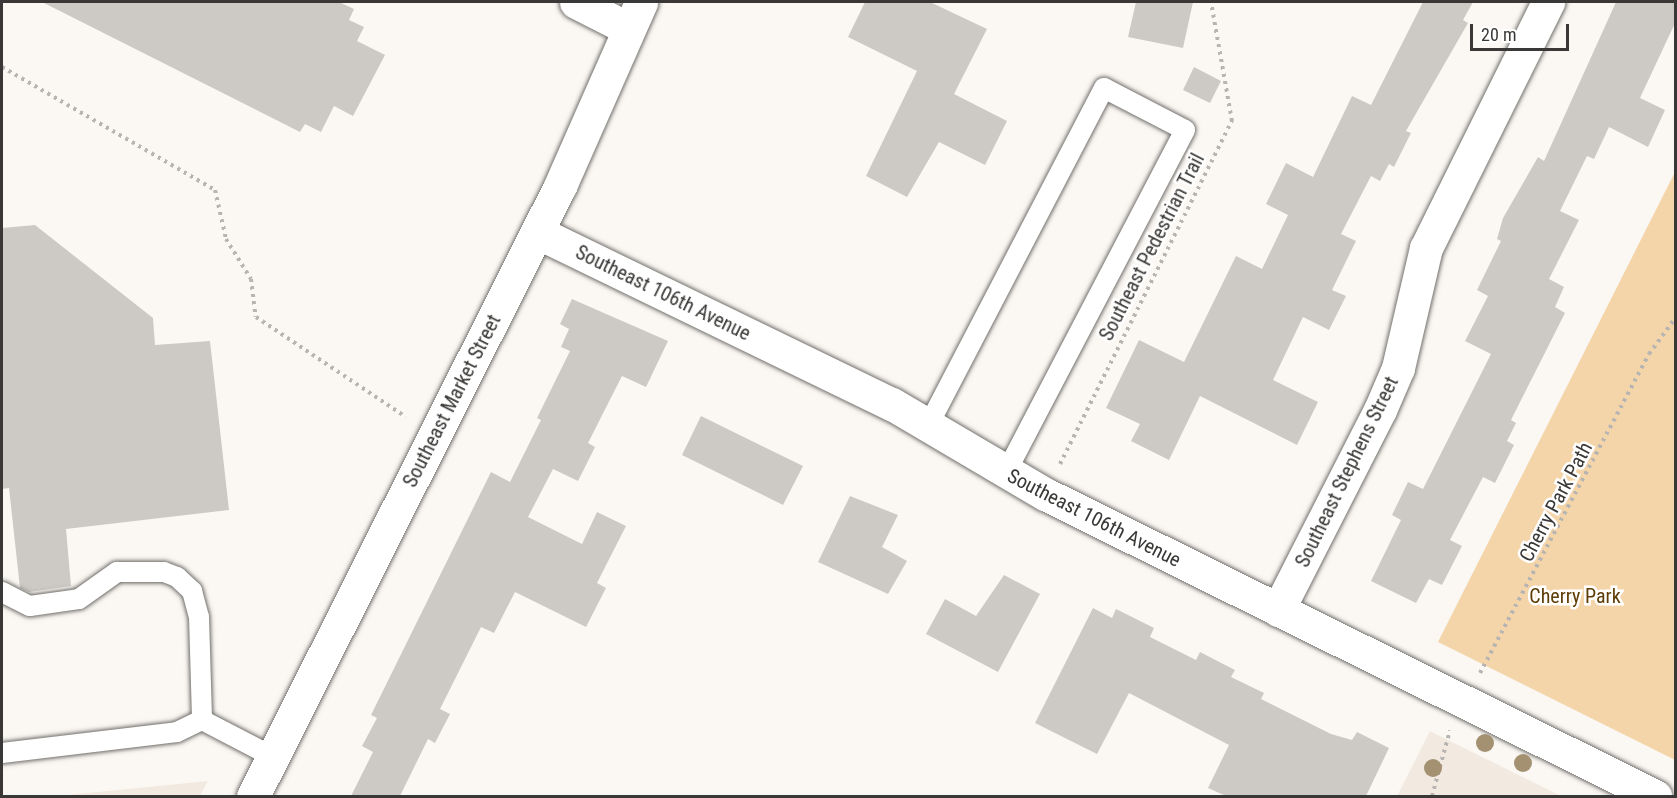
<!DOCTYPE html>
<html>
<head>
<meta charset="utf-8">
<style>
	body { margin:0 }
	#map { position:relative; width:1677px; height:798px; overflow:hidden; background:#fbf8f4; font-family:"Roboto Condensed",sans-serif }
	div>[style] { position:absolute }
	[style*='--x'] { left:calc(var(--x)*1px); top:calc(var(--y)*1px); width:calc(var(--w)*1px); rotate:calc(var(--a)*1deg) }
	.built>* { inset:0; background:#f2eae0 }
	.green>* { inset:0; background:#f4d4a9 }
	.building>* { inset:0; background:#cdcac6 }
	.path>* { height:4px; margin-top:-2px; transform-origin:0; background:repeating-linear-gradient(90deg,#b7b4b1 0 3px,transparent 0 7.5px) }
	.roads { filter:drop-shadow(0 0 2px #72706c) drop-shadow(0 0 2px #72706c) }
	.service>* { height:20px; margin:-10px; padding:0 10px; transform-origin:10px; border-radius:10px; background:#fff }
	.minor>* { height:33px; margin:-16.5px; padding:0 16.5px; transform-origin:16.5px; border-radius:16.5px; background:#fff }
	.tertiary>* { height:33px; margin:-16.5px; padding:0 16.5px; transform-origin:16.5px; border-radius:16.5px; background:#fff }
	.trees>* { width:18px; height:18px; margin:-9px; border-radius:50%; background:#a49171 }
	span { translate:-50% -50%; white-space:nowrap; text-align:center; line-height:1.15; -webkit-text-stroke:5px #fff; paint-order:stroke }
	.street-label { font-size:20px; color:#393836 }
	.park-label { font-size:20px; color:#5d3d05 }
	.frame { position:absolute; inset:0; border:3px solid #393836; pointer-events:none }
	.scale { position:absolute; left:1470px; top:24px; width:99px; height:27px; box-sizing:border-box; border:3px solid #393836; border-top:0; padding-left:8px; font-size:18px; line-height:21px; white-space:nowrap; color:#393836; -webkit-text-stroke:4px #fff; paint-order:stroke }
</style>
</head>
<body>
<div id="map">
	<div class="built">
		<i style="clip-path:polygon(1430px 731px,1561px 796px,1397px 796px)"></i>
		<i style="clip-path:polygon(208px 781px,200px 796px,57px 796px)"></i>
	</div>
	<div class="green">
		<i style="clip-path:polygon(1675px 172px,1675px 760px,1438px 642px)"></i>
	</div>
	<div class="building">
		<i style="clip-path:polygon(42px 2px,339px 2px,354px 9px,349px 20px,364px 27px,357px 41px,385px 55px,353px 116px,334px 106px,321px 132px,305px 124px,300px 132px)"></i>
		<i style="clip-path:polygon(865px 2px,930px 2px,987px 29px,954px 94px,1007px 121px,985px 165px,939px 142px,907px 197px,866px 176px,917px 71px,848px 37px)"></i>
		<i style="clip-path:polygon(1136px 2px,1193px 2px,1183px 48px,1128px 37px)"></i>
		<i style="clip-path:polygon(1423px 2px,1473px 2px,1463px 20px,1468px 23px,1406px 131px,1411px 133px,1394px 167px,1389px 164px,1380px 181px,1371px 176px,1341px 234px,1356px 241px,1332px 290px,1346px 296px,1329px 330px,1303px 317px,1273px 380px,1318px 402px,1297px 445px,1200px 396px,1169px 460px,1131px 441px,1140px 424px,1106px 408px,1139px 340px,1184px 362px,1236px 256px,1262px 269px,1288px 215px,1266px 204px,1286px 163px,1313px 177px,1352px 96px,1371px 105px)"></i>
		<i style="clip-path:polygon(1616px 2px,1676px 2px,1676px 21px,1640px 98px,1665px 110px,1648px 147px,1609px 127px,1594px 159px,1587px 156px,1560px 211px,1579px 220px,1549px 279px,1564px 287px,1555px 307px,1565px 313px,1511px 420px,1516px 423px,1507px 441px,1514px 445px,1495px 483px,1483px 477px,1450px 540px,1462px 546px,1442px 585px,1429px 579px,1416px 603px,1371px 581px,1401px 520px,1392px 515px,1408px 482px,1423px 489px,1491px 354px,1465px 341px,1488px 296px,1477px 290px,1501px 241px,1497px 239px,1503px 218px,1538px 157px,1544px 161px)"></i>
		<i style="clip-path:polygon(1194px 67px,1221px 81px,1210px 103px,1183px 90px)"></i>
		<i style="clip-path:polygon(35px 225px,153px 318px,155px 345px,210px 341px,229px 510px,66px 529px,71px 586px,29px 592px,20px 588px,9px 488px,2px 489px,2px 228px)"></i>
		<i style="clip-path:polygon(572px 299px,668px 341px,646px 387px,622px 376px,588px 443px,595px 447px,578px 481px,553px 469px,528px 517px,582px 544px,597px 512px,626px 526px,597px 583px,606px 588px,586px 627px,515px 592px,494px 633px,481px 627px,440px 709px,450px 714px,435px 743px,428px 739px,400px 796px,351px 796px,373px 752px,362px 746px,377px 718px,371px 715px,491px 472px,510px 482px,541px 420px,537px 418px,570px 351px,561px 347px,569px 329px,560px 324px)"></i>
		<i style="clip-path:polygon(701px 416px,803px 466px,783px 505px,682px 455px)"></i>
		<i style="clip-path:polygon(850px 496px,898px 515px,882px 547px,907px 561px,888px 594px,818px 562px)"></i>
		<i style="clip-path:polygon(1004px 575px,1040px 594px,998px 672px,926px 634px,945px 599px,976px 616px)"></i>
		<i style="clip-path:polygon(1093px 608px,1112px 618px,1116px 609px,1154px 628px,1150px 637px,1196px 660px,1200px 652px,1235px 670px,1231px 677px,1264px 693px,1261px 699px,1331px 734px,1352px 740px,1357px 732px,1389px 748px,1366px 796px,1226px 796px,1208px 788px,1229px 745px,1129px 693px,1097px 754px,1035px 723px)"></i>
	</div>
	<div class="path">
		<i style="--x:2;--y:67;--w:246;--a:30"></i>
		<i style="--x:215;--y:190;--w:50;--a:77.3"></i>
		<i style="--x:226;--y:239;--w:47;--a:58"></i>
		<i style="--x:251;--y:279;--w:38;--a:83"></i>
		<i style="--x:256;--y:317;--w:180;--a:33.7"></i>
		<i style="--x:1060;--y:464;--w:384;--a:-63.4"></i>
		<i style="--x:1232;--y:121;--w:121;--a:-100"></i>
		<i style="--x:1480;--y:673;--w:361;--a:-62.1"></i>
		<i style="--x:1649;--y:354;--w:46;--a:-53.9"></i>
		<i style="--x:1432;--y:796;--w:68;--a:-74.7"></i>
	</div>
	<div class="roads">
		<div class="service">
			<i style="--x:928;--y:426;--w:381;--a:-62.5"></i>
			<i style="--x:1104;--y:88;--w:91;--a:27.4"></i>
			<i style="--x:1185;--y:130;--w:388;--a:117.6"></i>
			<i style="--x:2;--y:592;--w:31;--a:27"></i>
			<i style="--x:30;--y:606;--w:49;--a:-8.1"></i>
			<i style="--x:79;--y:599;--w:47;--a:-35.4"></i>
			<i style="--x:117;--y:572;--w:47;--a:0"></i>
			<i style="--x:164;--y:572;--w:14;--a:21"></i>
			<i style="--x:177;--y:577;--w:21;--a:43"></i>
			<i style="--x:192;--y:591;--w:27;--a:75"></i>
			<i style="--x:199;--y:617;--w:103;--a:88.3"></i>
			<i style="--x:202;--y:720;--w:80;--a:27.5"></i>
			<i style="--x:2;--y:753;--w:176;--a:-6.8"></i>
			<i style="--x:177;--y:732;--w:28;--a:-26"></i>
		</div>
		<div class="minor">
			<i style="--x:576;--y:2;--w:57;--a:27"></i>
			<i style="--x:537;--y:232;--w:394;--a:25.9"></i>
			<i style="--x:892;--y:404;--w:178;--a:30.5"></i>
			<i style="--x:1045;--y:494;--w:681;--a:26.34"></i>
			<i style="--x:1278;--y:610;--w:225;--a:-63"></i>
			<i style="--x:1380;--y:410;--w:46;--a:-66.8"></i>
			<i style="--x:1398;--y:368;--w:123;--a:-76.9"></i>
			<i style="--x:1426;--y:248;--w:275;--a:-63.6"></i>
		</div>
		<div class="tertiary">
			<i style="--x:253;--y:796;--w:683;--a:-63.28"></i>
			<i style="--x:560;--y:186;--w:201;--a:-66.2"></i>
		</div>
	</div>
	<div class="trees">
		<i style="left:1485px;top:743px"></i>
		<i style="left:1523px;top:763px"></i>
		<i style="left:1433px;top:768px"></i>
	</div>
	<div class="street-label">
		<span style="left:1152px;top:247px;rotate:-63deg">Southeast Pedestrian Trail</span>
		<span style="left:663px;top:293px;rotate:26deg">Southeast 106th Avenue</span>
		<span style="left:452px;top:401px;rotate:-63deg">Southeast Market Street</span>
		<span style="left:1347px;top:472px;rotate:-64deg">Southeast Stephens Street</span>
		<span style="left:1556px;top:502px;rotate:-62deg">Cherry Park Path</span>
		<span style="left:1094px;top:518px;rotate:27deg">Southeast 106th Avenue</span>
	</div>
	<div class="park-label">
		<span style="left:1575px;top:596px">Cherry Park</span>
	</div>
	<div class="frame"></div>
	<div class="scale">20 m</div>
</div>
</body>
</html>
